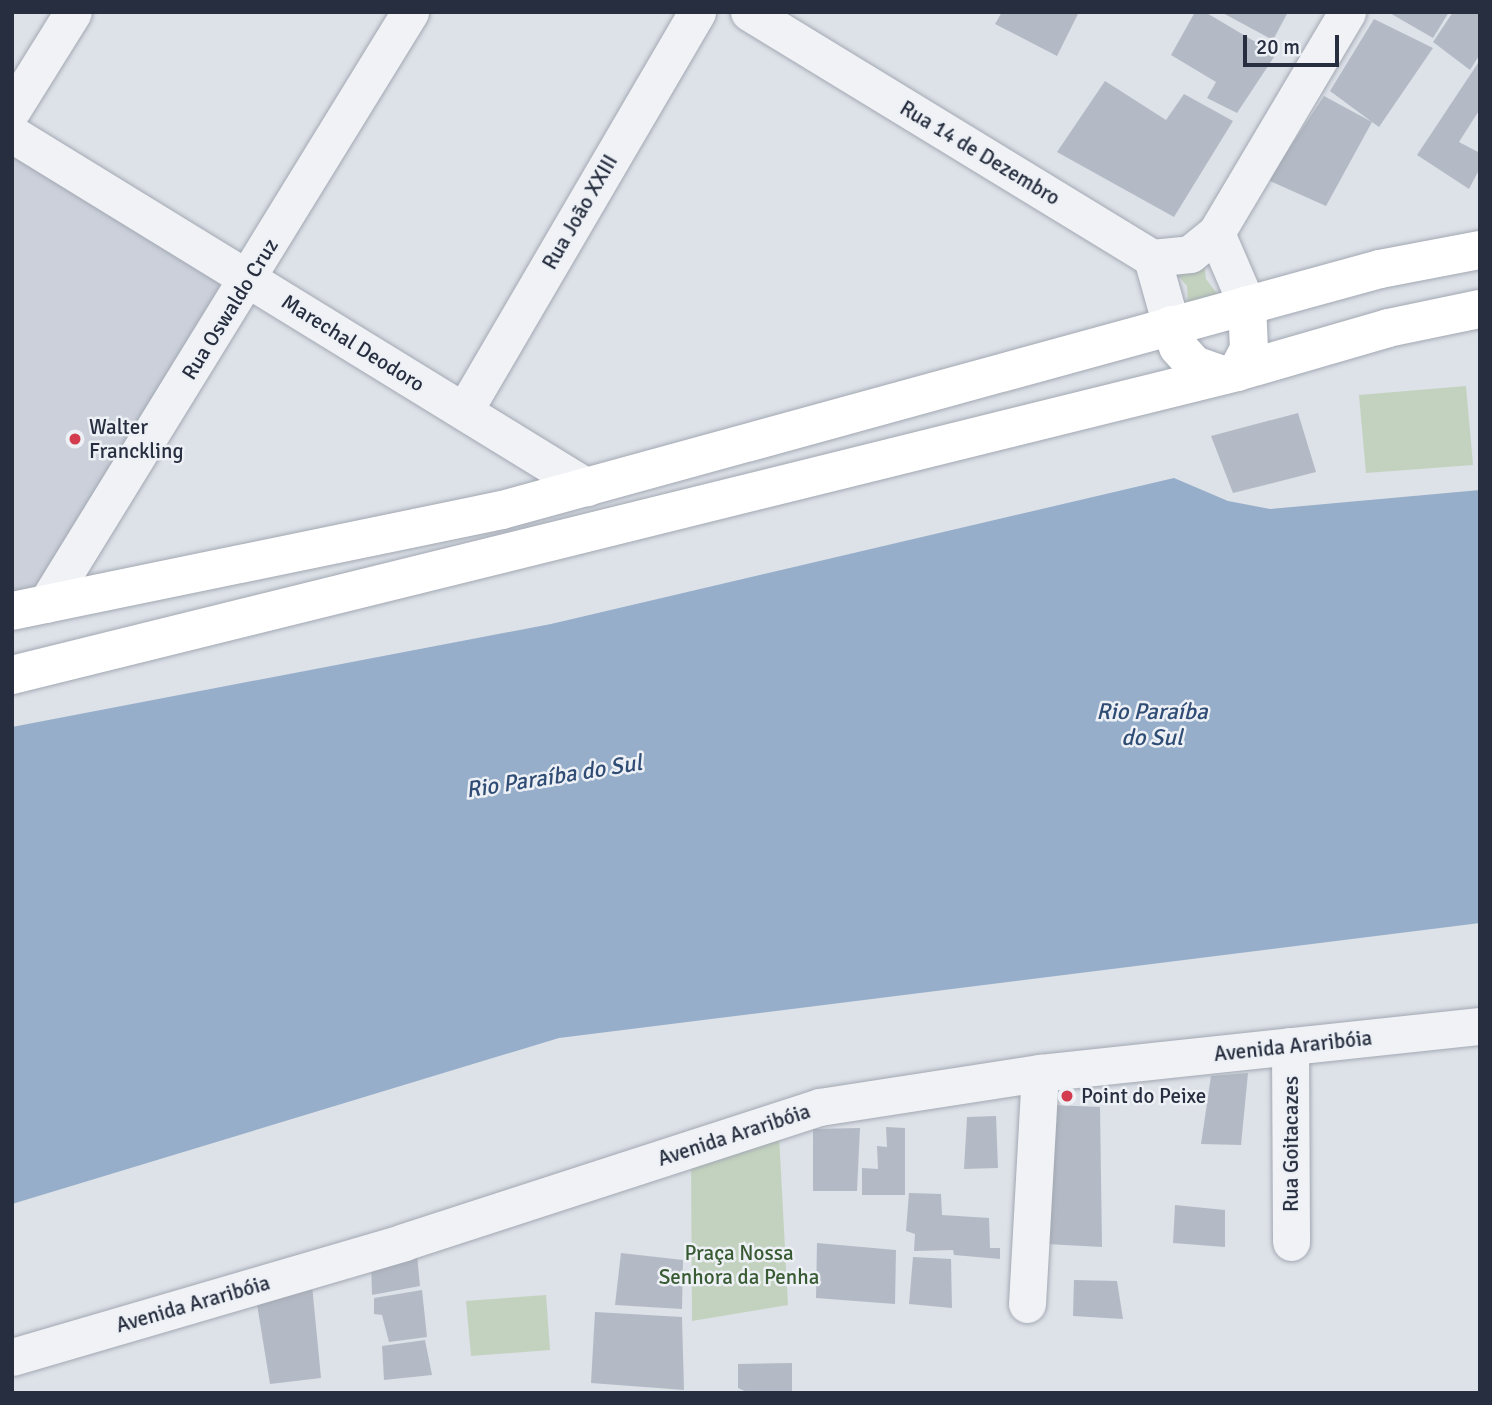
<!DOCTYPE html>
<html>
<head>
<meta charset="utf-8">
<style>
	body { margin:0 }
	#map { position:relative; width:1492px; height:1405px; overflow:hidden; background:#dde1e8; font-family:Signika,sans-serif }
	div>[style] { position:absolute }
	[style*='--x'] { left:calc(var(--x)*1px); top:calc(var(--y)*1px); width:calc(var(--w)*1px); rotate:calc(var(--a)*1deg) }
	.built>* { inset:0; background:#cbd0da }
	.green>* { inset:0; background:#c3d2be }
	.water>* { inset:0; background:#96aeca }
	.building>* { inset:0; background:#b4bac5 }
	.roads { filter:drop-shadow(0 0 2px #a2a8b2) drop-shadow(0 0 2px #a2a8b2) }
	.minor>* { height:37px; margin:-18.5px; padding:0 18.5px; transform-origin:18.5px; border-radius:18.5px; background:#f0f2f6 }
	.major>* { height:38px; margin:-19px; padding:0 19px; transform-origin:19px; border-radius:19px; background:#fff }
	.dots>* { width:19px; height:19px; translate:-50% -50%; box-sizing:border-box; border:4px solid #edf0f5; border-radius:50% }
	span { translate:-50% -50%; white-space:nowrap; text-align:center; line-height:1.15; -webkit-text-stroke:5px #edf0f5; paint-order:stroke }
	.street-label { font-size:21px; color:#262e3f }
	.poi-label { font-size:21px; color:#262e3f }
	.left { translate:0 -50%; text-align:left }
	.park-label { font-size:21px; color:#395b33 }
	.water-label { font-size:23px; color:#2f4c75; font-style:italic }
	.frame { position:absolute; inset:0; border:14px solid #262e3f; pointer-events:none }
	.scale { position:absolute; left:1243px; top:35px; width:96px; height:32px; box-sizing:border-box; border:4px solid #262e3f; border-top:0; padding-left:9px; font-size:21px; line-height:24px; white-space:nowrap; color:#262e3f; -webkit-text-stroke:5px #edf0f5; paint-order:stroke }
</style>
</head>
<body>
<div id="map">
	<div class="built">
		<i style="clip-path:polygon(12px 144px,234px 282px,40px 595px,12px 596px)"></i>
	</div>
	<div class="green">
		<i style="clip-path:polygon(1204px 263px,1206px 279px,1219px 296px,1188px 305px,1187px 286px,1175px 272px)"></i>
		<i style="clip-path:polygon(1466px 386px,1473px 465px,1366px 473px,1359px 395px)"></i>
		<i style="clip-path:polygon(779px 1135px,788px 1305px,692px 1321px,691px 1157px)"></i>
		<i style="clip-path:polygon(546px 1295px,550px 1350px,471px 1356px,466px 1301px)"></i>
	</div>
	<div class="water">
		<i style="clip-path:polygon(1174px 478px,1228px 501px,1270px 509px,1480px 490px,1480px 923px,559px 1038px,12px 1204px,12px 727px,551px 624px)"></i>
	</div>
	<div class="building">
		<i style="clip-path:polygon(1002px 12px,1079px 12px,1057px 56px,995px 24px)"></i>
		<i style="clip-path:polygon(1195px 12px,1205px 12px,1276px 54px,1237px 113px,1207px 98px,1216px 82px,1171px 55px)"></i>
		<i style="clip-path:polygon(1221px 12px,1288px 12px,1273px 40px)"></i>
		<i style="clip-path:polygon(1388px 12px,1449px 12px,1433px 38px)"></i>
		<i style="clip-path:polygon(1453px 12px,1480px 12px,1480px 54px,1470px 70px,1433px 42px)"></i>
		<i style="clip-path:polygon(1374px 19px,1433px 48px,1379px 127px,1372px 122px,1326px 206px,1268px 180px,1324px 96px,1372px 122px,1330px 91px)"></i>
		<i style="clip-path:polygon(1480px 60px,1480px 109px,1459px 142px,1480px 153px,1480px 168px,1469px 189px,1417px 155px)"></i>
		<i style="clip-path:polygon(1105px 81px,1166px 120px,1184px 94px,1233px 121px,1174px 217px,1057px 152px)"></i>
		<i style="clip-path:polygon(1298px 413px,1316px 472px,1233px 493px,1211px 436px)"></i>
		<i style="clip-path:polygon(1248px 1073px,1241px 1145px,1201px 1144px,1211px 1076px)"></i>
		<i style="clip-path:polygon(1052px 1105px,1100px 1107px,1102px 1247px,1046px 1244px)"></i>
		<i style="clip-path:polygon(996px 1116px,998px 1168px,964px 1169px,967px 1117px)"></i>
		<i style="clip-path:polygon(886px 1127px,905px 1128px,905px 1195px,862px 1195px,862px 1168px,878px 1169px,877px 1146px,887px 1147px)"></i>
		<i style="clip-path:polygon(860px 1128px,857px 1191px,813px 1191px,813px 1129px)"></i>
		<i style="clip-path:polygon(909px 1193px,941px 1194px,942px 1215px,989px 1218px,990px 1248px,1000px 1248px,1000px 1259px,954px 1255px,953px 1250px,914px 1251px,915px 1234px,906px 1231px)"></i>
		<i style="clip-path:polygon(1175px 1205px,1225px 1210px,1225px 1247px,1173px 1243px)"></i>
		<i style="clip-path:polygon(817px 1243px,896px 1250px,895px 1304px,816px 1298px)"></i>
		<i style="clip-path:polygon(621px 1253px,683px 1260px,682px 1309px,615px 1305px)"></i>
		<i style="clip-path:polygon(417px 1255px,420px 1286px,372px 1295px,371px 1263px)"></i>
		<i style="clip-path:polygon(913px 1257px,951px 1259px,952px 1308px,909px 1304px)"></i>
		<i style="clip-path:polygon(1074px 1280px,1117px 1281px,1123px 1319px,1073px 1316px)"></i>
		<i style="clip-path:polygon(312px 1285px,321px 1378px,270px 1384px,256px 1298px)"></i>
		<i style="clip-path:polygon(422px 1290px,427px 1337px,389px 1342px,382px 1315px,374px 1314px,374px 1298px)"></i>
		<i style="clip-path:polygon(595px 1312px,682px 1317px,684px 1390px,591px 1383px)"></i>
		<i style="clip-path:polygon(425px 1340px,432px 1375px,384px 1380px,382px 1346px)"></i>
		<i style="clip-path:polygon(792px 1363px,792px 1393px,749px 1393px,738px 1388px,738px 1364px)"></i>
	</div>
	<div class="roads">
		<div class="minor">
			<i style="--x:749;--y:12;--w:472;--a:31.4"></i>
			<i style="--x:1152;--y:258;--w:70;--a:74.2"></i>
			<i style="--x:12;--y:110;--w:115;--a:-58.1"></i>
			<i style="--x:12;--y:134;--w:675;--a:31.55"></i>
			<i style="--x:1216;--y:233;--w:78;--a:66.7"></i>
			<i style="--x:1152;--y:258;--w:38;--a:-6"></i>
			<i style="--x:1190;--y:254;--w:33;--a:-39"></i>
			<i style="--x:1216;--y:233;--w:257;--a:-59.3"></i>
			<i style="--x:464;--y:411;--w:462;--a:-59.7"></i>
			<i style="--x:46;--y:604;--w:695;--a:-58.41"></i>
			<i style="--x:1290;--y:1046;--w:196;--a:89.7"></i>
			<i style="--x:1027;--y:1304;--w:231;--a:-86.8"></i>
			<i style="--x:12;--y:1357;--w:409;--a:-16.3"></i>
			<i style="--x:404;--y:1242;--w:437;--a:-18"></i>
			<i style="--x:820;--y:1107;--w:223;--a:-8.8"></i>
			<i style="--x:1040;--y:1073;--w:443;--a:-6.1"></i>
		</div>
		<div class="major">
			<i style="--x:1171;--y:325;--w:23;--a:72"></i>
			<i style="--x:1178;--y:347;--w:24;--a:48"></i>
			<i style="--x:1194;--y:365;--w:31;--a:19"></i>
			<i style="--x:1237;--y:372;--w:26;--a:-62"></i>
			<i style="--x:1249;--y:349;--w:44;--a:-92.6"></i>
			<i style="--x:12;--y:611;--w:500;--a:-11.65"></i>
			<i style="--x:502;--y:510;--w:910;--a:-15.35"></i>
			<i style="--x:1380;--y:269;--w:102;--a:-10.8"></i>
			<i style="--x:12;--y:675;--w:1262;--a:-13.89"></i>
			<i style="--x:1237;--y:372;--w:157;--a:-16.2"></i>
			<i style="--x:1388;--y:328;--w:94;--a:-11.7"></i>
		</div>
	</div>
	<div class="dots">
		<i style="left:75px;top:439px;background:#d33c4e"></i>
		<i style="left:1067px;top:1096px;background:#d33c4e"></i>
	</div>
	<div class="street-label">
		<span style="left:980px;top:153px;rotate:31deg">Rua 14 de Dezembro</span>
		<span style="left:580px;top:212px;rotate:-60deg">Rua João XXIII</span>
		<span style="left:230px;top:309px;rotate:-58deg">Rua Oswaldo Cruz</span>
		<span style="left:353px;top:343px;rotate:32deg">Marechal Deodoro</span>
		<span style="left:1293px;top:1046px;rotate:-6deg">Avenida Araribóia</span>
		<span style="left:734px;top:1135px;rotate:-18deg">Avenida Araribóia</span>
		<span style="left:1291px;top:1144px;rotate:-90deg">Rua Goitacazes</span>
		<span style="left:193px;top:1304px;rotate:-16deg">Avenida Araribóia</span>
	</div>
	<div class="poi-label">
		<span class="left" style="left:89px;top:439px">Walter<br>Franckling</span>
		<span class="left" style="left:1081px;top:1096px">Point do Peixe</span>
	</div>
	<div class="park-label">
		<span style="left:739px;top:1265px">Praça Nossa<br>Senhora da Penha</span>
	</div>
	<div class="water-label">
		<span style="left:1152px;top:725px">Rio Paraíba<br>do Sul</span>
		<span style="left:554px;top:777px;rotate:-9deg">Rio Paraíba do Sul</span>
	</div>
	<div class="frame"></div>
	<div class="scale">20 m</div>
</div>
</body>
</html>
